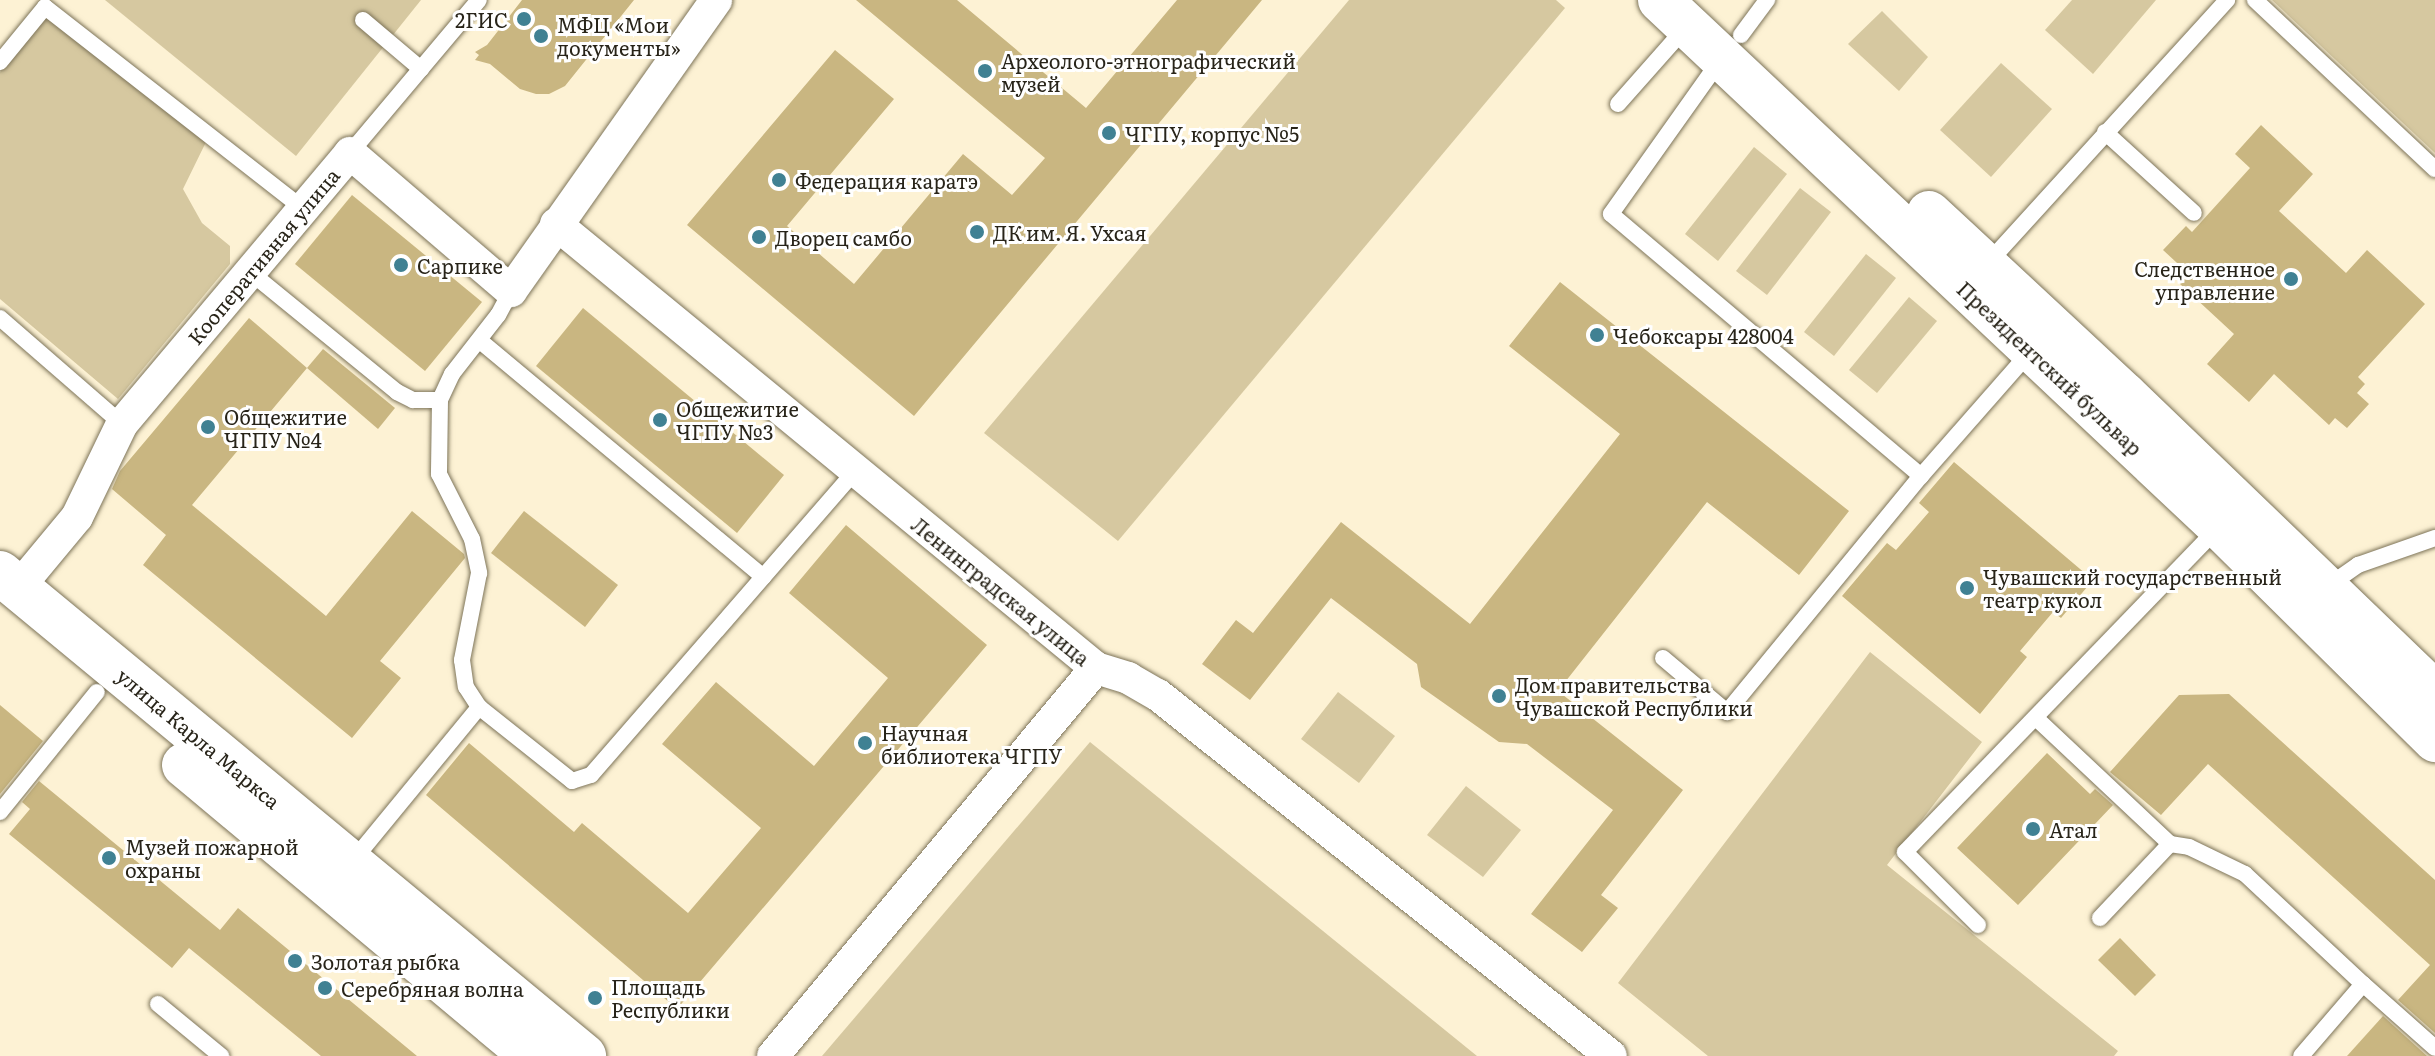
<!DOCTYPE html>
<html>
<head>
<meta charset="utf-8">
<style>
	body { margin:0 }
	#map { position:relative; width:2435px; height:1056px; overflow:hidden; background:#fdf2d4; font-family:Literata,serif }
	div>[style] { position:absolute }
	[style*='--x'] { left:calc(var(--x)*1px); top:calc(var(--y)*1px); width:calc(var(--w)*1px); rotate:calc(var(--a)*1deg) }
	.green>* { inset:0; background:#d6c8a0 }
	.building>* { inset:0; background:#c9b681 }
	.roads { filter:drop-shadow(0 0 2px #7d7459) drop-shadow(0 0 2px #7d7459) }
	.service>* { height:16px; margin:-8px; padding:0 8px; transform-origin:8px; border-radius:8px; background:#fff }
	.minor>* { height:32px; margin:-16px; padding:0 16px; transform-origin:16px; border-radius:16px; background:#fff }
	.secondary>* { height:44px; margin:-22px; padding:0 22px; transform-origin:22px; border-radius:22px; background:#fff }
	.primary>* { height:44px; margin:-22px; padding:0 22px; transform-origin:22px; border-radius:22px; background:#fff }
	.dots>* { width:22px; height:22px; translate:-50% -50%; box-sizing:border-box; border:4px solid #fff; border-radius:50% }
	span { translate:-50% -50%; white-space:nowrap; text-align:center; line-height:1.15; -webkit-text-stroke:6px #fff; paint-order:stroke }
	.poi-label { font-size:20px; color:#282419 }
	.right { translate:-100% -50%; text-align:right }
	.left { translate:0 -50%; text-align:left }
	.street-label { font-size:20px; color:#282419 }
</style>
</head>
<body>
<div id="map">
	<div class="green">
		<i style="clip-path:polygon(105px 0,421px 0,296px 156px)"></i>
		<i style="clip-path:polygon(1349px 0,1556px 0,1565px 8px,1118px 541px,984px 433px)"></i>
		<i style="clip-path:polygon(2072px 0,2156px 0,2093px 74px,2045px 30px)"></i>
		<i style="clip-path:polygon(2272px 0,2435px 0,2435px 153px)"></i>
		<i style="clip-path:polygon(1882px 11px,1928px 57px,1899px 91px,1848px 44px)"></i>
		<i style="clip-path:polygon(46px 16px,206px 142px,183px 189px,202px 223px,230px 246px,230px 264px,118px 399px,0 299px,0 72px)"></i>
		<i style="clip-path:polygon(2001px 63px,2052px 109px,1991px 177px,1940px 130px)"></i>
		<i style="clip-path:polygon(1754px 147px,1787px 174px,1718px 261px,1685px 234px)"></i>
		<i style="clip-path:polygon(1800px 188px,1831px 212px,1767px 295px,1736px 271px)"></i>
		<i style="clip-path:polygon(1866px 254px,1896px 278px,1834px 356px,1804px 332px)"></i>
		<i style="clip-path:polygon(1909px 297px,1937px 321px,1877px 393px,1849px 370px)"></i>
		<i style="clip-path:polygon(1870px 652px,1982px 742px,1887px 865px,2118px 1051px,2114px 1056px,1708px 1056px,1618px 983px)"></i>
		<i style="clip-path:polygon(1338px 692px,1395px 736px,1359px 783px,1301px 739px)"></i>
		<i style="clip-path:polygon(1090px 742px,1477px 1056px,822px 1056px)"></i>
		<i style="clip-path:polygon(1466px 786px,1521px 830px,1483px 877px,1427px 835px)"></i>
	</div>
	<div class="building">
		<i style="clip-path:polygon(522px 0,634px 0,565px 86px,549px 94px,536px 94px,520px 89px,490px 64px,475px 60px,479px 55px,475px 52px,487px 45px)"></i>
		<i style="clip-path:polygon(856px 0,957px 0,1086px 108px,1177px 0,1262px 0,914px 416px,687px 225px,835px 50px,894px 99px,787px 226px,854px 284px,963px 154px,1012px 195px,1045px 158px)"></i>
		<i style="clip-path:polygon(2261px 125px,2313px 174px,2279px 211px,2346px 273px,2367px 250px,2425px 304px,2358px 377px,2365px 384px,2357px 393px,2369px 404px,2347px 428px,2335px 418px,2329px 425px,2274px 374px,2249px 402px,2207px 364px,2234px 334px,2180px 284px,2189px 274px,2163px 250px,2186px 226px,2192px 232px,2250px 168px,2235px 154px)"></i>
		<i style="clip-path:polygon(352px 195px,482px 302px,425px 371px,295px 264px)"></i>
		<i style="clip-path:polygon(1560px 282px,1849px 511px,1799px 575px,1707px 502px,1558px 691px,1683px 790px,1601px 895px,1618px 908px,1582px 952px,1531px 914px,1613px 810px,1527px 744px,1499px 742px,1421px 687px,1417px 664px,1331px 598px,1250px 700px,1202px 664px,1236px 620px,1253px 633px,1341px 522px,1470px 624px,1620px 434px,1509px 346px)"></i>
		<i style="clip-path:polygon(583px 308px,784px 475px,737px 533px,536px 366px)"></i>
		<i style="clip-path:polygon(249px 318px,307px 368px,192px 505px,326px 616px,412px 511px,464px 554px,465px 558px,380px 661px,401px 678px,352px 738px,143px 565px,166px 535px,112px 489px,120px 471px)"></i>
		<i style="clip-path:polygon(323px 349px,395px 408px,378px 429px,307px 368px)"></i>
		<i style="clip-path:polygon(1954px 462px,2093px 580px,2061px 618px,2053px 612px,2020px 651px,2027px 657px,1980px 714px,1842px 596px,1887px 543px,1896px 550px,1929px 512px,1919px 503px)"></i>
		<i style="clip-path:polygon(524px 511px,618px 585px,585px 627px,491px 553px)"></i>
		<i style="clip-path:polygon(846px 525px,987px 645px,677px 1009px,426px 795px,469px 743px,574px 832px,582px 823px,688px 913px,761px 828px,662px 744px,716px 682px,814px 766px,888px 678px,789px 593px)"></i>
		<i style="clip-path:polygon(2229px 694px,2435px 880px,2435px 1033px,2398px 1000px,2430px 965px,2208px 764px,2161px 815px,2110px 772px,2179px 695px)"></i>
		<i style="clip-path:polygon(0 705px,43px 741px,0 794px)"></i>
		<i style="clip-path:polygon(2047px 753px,2090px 794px,2095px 789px,2113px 805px,2018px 905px,1957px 848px)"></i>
		<i style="clip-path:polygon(39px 781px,220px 930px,238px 908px,417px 1056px,321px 1056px,189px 948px,172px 968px,9px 834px,30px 809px,22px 802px)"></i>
		<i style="clip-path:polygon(2120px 938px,2156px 975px,2135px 996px,2098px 960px)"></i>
		<i style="clip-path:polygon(2383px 1016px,2427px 1056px,2347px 1056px)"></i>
	</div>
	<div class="roads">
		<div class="service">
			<i style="--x:2255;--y:0;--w:247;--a:43.2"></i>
			<i style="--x:363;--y:20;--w:76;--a:40.2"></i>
			<i style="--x:1741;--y:35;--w:44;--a:-53.4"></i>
			<i style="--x:1721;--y:59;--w:190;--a:125.4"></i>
			<i style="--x:1611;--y:214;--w:406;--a:40.2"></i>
			<i style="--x:1921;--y:476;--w:165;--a:-48.7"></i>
			<i style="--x:0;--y:62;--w:71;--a:-50.7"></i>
			<i style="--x:45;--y:7;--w:328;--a:38"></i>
			<i style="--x:1618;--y:104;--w:104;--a:-48.5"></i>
			<i style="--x:2105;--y:132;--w:120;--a:42.3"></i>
			<i style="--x:350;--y:153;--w:200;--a:-49.9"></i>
			<i style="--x:1987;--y:264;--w:357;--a:-47.7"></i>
			<i style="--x:250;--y:272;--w:190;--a:39.2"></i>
			<i style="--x:397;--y:392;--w:18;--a:27"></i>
			<i style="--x:413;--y:400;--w:27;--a:0"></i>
			<i style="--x:511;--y:291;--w:27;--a:118"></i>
			<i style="--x:498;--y:315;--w:75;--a:127.9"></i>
			<i style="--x:452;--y:374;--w:29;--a:115"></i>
			<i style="--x:440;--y:400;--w:74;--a:90.8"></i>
			<i style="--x:439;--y:474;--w:73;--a:63.1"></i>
			<i style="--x:472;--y:539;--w:35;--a:78"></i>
			<i style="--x:479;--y:573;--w:89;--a:101.1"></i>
			<i style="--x:462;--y:660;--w:27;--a:82"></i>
			<i style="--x:466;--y:687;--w:24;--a:57"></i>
			<i style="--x:479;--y:707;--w:119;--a:38.5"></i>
			<i style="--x:572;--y:781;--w:20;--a:-18"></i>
			<i style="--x:591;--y:775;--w:403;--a:-49"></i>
			<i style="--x:0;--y:318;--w:162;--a:41"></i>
			<i style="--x:479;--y:340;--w:370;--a:39.8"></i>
			<i style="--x:2328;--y:586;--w:37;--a:-35"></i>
			<i style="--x:2358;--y:565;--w:82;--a:-19.3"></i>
			<i style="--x:1663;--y:658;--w:84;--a:40.2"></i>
			<i style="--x:1727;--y:712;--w:306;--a:-50.6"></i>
			<i style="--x:2037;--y:719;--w:183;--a:43.2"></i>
			<i style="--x:2170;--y:844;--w:19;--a:9"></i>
			<i style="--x:2189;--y:847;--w:62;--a:25.7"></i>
			<i style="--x:2245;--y:874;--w:161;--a:43"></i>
			<i style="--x:2363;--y:984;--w:95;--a:130.7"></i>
			<i style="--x:0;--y:812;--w:154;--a:-51.1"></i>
			<i style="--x:351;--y:863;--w:202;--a:-50.6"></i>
			<i style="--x:2100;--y:918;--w:102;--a:-46.6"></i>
			<i style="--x:1978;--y:925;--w:103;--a:-135"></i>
			<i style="--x:1905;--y:852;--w:450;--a:-46"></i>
			<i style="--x:2363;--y:984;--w:96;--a:41.6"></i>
			<i style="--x:158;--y:1004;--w:82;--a:39.5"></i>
		</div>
		<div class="minor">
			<i style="--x:556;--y:224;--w:699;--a:39.43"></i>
			<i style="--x:1096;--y:668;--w:34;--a:17"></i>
			<i style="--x:1128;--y:678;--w:34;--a:30"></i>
			<i style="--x:1158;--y:695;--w:579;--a:38.55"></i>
			<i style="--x:18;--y:588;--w:92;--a:-50.3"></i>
			<i style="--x:77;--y:517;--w:103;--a:-64.2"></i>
			<i style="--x:122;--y:424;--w:354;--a:-49.9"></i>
			<i style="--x:350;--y:153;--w:212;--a:40.6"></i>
			<i style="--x:511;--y:291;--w:356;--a:-54.8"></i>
			<i style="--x:773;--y:1056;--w:505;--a:-50.22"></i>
		</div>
		<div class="secondary">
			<i style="--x:1660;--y:0;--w:769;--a:43.26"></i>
			<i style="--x:2220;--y:527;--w:303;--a:44.7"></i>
			<i style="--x:1929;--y:213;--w:267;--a:42.9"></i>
			<i style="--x:2125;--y:395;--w:430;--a:43.9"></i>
		</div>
		<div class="primary">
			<i style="--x:0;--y:573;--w:758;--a:39.59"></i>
			<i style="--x:184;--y:765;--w:454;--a:39.9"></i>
		</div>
	</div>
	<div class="dots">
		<i style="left:524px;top:19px;background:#408193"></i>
		<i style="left:541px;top:36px;background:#408193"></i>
		<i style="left:985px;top:71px;background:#408193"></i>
		<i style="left:1109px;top:133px;background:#408193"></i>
		<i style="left:779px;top:180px;background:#408193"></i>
		<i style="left:977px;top:232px;background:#408193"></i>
		<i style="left:759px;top:237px;background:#408193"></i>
		<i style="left:401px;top:265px;background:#408193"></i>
		<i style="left:2291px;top:279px;background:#408193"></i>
		<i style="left:1597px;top:335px;background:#408193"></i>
		<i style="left:660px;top:420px;background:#408193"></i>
		<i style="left:208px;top:427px;background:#408193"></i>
		<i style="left:1967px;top:588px;background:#408193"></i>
		<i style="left:1499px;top:696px;background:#408193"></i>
		<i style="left:865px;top:743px;background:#408193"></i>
		<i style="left:2033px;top:829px;background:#408193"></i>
		<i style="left:109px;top:858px;background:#408193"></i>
		<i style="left:295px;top:961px;background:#408193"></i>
		<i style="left:325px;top:988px;background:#408193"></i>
		<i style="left:595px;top:998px;background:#408193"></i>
	</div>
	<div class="poi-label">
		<span class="right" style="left:508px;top:19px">2ГИС</span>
		<span class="left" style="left:557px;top:36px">МФЦ «Мои<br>документы»</span>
		<span class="left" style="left:1001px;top:72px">Археолого-этнографический<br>музей</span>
		<span class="left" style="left:1125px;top:133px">ЧГПУ, корпус №5</span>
		<span class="left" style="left:795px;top:180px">Федерация каратэ</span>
		<span class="left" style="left:993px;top:232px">ДК им. Я. Ухсая</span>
		<span class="left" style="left:775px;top:237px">Дворец самбо</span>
		<span class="left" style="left:417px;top:265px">Сарпике</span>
		<span class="right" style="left:2275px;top:280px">Следственное<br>управление</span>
		<span class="left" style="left:1613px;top:335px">Чебоксары 428004</span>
		<span class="left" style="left:676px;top:420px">Общежитие<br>ЧГПУ №3</span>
		<span class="left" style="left:224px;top:428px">Общежитие<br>ЧГПУ №4</span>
		<span class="left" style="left:1983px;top:588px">Чувашский государственный<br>театр кукол</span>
		<span class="left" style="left:1515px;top:696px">Дом правительства<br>Чувашской Республики</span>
		<span class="left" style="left:881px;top:744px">Научная<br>библиотека ЧГПУ</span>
		<span class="left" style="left:2049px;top:829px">Атал</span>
		<span class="left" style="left:125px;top:858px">Музей пожарной<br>охраны</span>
		<span class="left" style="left:311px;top:961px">Золотая рыбка</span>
		<span class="left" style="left:611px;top:998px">Площадь<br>Республики</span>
		<span class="left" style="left:341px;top:988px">Серебряная волна</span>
	</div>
	<div class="street-label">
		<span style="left:263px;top:256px;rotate:-50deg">Кооперативная улица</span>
		<span style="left:2050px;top:368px;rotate:43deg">Президентский бульвар</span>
		<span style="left:1001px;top:591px;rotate:39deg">Ленинградская улица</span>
		<span style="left:199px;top:738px;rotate:40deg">улица Карла Маркса</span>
	</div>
</div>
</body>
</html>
